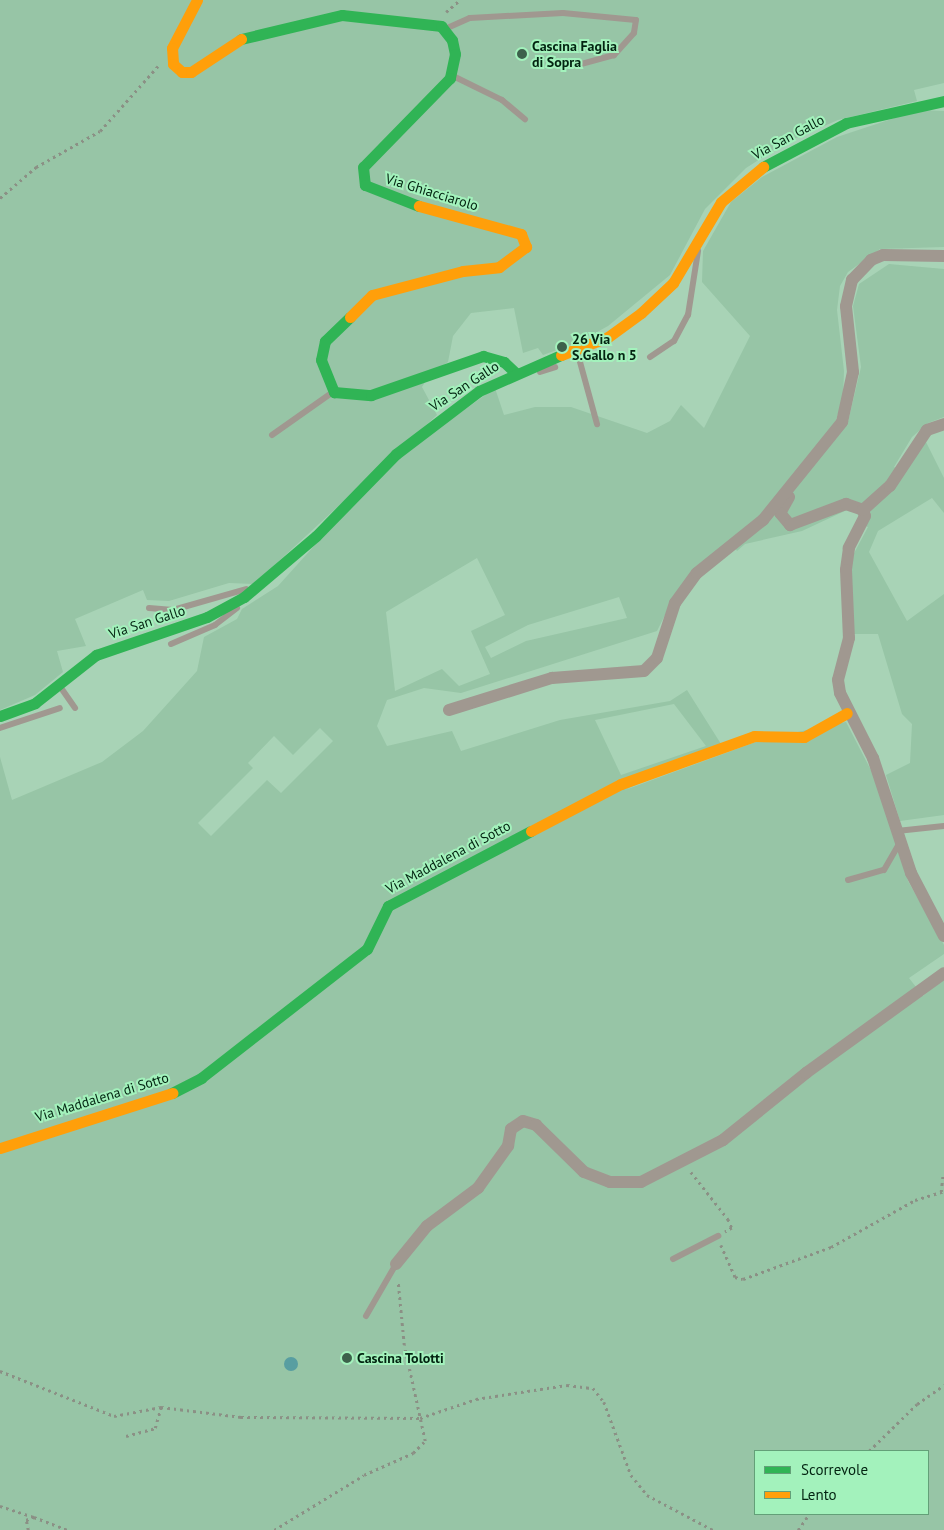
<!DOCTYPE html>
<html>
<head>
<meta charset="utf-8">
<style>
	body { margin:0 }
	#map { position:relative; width:944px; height:1530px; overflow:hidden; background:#a8d3b6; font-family:"PT Sans",sans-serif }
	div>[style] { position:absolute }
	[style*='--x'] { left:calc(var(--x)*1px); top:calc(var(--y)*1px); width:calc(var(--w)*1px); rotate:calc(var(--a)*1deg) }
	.green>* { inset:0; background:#97c5a6 }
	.water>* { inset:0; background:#589ea1 }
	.round { border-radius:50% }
	.path>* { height:2.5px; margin-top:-1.25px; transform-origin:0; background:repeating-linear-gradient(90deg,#8b9085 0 2.5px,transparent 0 6.5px) }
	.lane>* { height:6px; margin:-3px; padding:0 3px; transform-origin:3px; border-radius:3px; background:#a09890 }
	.street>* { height:12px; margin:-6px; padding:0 6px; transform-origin:6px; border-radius:6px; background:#a09890 }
	.fast>* { height:11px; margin:-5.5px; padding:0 5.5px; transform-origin:5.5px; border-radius:5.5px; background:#30b455 }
	.slow>* { height:11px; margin:-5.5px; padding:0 5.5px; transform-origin:5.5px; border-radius:5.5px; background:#ff9f0a }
	.dots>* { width:14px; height:14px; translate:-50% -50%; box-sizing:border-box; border:2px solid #a3f2bc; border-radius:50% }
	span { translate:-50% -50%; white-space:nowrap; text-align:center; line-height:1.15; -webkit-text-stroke:4px #a3f2bc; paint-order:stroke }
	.poi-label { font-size:14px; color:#032411; font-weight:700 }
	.left { translate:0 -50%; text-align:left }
	.street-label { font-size:14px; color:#032411 }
	.legend { position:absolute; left:754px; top:1450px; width:175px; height:65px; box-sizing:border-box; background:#a3f2bc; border:1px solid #63a078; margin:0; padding:6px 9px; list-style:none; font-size:15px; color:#032411 }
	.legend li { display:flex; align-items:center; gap:10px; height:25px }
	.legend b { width:25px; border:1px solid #63a078 }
</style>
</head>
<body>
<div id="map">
	<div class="green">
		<i style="clip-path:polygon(0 0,944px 0,944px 83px,914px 90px,917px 101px,838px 120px,787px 142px,746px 168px,705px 209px,670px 275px,608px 326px,579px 342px,543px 355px,538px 348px,523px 353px,514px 308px,471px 313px,453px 336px,448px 362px,430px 374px,422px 387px,437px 415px,254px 584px,229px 583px,169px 601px,147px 600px,143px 590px,75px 619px,86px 646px,57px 651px,63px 672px,35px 695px,0 710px)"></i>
		<i style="clip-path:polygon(evenodd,919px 110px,944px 111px,944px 247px,880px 249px,848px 272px,840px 286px,837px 310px,844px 371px,843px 399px,836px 420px,847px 426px,861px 367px,853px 306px,859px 284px,889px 264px,944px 269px,944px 417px,928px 423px,912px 437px,894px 467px,902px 472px,926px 442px,944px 478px,944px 513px,932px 498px,878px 531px,869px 552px,907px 621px,944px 594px,944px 815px,900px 821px,886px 775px,910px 763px,912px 724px,902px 714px,878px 634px,852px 634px,852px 557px,868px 527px,858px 523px,860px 516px,849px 509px,802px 531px,745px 544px,737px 551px,731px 542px,676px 593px,657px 631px,461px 693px,424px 688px,387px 700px,377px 726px,387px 746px,452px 731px,461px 751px,560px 720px,670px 701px,687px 690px,721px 744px,625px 790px,764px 739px,846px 722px,876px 780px,908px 881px,944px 945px,944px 954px,909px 978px,923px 996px,944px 979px,944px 1530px,0 1530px,0 757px,12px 800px,102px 762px,143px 731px,197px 671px,204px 637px,237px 619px,242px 609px,278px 586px,388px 464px,495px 388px,504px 415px,535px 407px,571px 407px,647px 433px,670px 421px,681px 405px,704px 428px,750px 336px,702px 282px,703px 251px,731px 202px,762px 177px,837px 137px,919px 110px,477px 558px,505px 615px,471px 631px,490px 674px,459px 686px,442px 669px,395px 691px,386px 612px,477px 558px,919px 110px,619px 597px,627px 618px,526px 641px,491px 658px,485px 647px,528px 625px,619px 597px,919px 110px,674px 704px,706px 746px,621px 775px,595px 720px,674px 704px,919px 110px,320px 728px,333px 741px,281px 793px,267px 780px,211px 836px,198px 823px,253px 768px,248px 763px,274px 736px,293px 755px,320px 728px,919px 110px,755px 1451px,928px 1451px,928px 1514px,755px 1514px,755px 1451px)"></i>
	</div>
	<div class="water">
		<i class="round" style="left:284px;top:1357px;width:14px;height:14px"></i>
	</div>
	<div class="path">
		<i style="--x:446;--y:12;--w:18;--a:-41"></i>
		<i style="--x:0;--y:198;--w:48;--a:-40.7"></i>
		<i style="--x:36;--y:167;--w:73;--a:-29.4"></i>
		<i style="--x:100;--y:131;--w:87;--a:-48.3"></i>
		<i style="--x:691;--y:1172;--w:60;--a:51.8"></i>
		<i style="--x:728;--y:1219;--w:10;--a:66"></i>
		<i style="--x:732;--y:1228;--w:8;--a:150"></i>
		<i style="--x:941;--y:1192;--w:19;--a:-84"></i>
		<i style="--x:721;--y:1245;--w:35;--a:66"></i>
		<i style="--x:735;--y:1277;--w:8;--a:14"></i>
		<i style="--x:743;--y:1279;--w:94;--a:-20"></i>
		<i style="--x:831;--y:1247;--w:96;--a:-29.2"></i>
		<i style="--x:915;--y:1200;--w:30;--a:-17"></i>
		<i style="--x:0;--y:1371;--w:123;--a:21.5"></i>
		<i style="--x:114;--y:1416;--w:48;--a:-10.8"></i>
		<i style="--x:161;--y:1407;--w:81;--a:7.1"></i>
		<i style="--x:241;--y:1417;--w:179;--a:0.3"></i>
		<i style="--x:420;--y:1418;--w:59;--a:-18.7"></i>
		<i style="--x:476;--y:1399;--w:92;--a:-8.7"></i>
		<i style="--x:567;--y:1385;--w:26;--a:7"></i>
		<i style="--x:593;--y:1388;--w:18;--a:52"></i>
		<i style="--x:604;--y:1402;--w:78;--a:69.7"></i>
		<i style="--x:631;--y:1475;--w:26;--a:51"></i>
		<i style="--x:647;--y:1495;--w:75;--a:27.9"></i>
		<i style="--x:126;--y:1436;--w:30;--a:-15"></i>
		<i style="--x:155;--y:1428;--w:22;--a:-74"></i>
		<i style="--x:869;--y:1451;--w:67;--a:-44.4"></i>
		<i style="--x:917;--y:1404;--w:33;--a:-35"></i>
		<i style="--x:0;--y:1506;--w:36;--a:18"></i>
		<i style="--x:28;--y:1530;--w:10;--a:-101"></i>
		<i style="--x:26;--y:1520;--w:9;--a:-21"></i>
		<i style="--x:34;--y:1517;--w:36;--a:21"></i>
		<i style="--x:274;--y:1530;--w:105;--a:-31.4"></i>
		<i style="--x:364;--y:1475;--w:54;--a:-24.2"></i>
		<i style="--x:413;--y:1453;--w:17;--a:-45"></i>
		<i style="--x:425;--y:1441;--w:98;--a:-102.3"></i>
		<i style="--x:404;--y:1345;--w:62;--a:-95.5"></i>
		<i style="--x:798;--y:1530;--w:19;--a:-55"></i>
	</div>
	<div class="lane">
		<i style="--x:445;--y:29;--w:27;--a:-24"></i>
		<i style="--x:470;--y:18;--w:93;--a:-3.1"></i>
		<i style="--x:563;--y:13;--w:73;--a:5.5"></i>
		<i style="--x:636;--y:20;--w:13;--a:99"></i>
		<i style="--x:634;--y:33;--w:30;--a:132"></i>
		<i style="--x:614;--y:55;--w:41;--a:164.6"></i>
		<i style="--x:451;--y:75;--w:57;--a:26.1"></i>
		<i style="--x:502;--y:100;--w:30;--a:40"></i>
		<i style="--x:577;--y:351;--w:76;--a:74.7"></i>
		<i style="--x:650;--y:357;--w:29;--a:-34"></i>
		<i style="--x:674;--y:341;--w:30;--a:-62"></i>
		<i style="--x:688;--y:315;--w:65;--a:-81.1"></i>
		<i style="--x:540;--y:372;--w:16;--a:-18"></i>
		<i style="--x:272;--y:435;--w:75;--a:-35.2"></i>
		<i style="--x:149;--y:608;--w:24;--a:5"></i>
		<i style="--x:173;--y:610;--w:76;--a:-16"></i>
		<i style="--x:171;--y:644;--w:48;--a:-23.4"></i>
		<i style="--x:215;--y:625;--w:28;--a:-38"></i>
		<i style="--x:59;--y:685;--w:28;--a:55"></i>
		<i style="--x:0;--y:728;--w:63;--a:-18.4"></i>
		<i style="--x:897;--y:831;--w:47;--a:-6.1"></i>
		<i style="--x:848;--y:880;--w:37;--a:-16"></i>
		<i style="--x:884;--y:870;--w:32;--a:-60"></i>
		<i style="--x:673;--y:1259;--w:51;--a:-27.1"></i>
		<i style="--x:366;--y:1316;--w:60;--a:-60"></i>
	</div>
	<div class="street">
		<i style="--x:789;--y:497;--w:18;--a:119"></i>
		<i style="--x:780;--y:513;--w:16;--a:50"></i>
		<i style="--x:790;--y:525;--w:60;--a:-20.6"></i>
		<i style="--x:846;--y:504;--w:18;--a:19"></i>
		<i style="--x:863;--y:510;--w:6;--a:72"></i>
		<i style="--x:865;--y:516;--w:36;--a:117"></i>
		<i style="--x:849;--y:548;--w:22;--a:98"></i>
		<i style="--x:846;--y:570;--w:68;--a:87.5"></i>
		<i style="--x:849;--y:638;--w:43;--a:104.7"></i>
		<i style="--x:838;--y:680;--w:13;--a:81"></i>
		<i style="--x:840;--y:693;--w:73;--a:63.1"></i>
		<i style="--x:873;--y:758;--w:121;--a:71.7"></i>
		<i style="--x:911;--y:873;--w:71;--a:62.4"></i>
		<i style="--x:863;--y:510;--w:36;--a:-42"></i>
		<i style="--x:890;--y:486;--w:67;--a:-56.5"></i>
		<i style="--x:927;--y:430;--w:18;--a:-19"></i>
		<i style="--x:449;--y:710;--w:108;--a:-17.3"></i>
		<i style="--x:552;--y:678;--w:92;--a:-4.4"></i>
		<i style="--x:644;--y:671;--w:18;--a:-45"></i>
		<i style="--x:657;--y:658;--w:58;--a:-71.9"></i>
		<i style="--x:675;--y:603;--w:37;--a:-54"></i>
		<i style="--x:697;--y:573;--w:85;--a:-38.8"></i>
		<i style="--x:763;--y:520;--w:126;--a:-51.1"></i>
		<i style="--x:842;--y:422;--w:51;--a:-77.6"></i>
		<i style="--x:853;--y:372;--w:66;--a:-96.1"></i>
		<i style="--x:846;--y:306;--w:27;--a:-77"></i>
		<i style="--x:852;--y:280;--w:28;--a:-46"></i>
		<i style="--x:871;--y:260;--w:13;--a:-23"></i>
		<i style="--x:883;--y:255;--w:61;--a:0.9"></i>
		<i style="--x:396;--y:1264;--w:49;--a:-50.8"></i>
		<i style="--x:427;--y:1226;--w:64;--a:-36.7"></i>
		<i style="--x:478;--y:1188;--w:52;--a:-54.5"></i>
		<i style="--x:508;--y:1146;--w:17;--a:-80"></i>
		<i style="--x:511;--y:1129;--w:14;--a:-34"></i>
		<i style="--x:523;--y:1121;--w:14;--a:17"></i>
		<i style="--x:536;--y:1125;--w:67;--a:44.4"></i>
		<i style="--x:584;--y:1172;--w:28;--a:21"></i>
		<i style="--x:610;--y:1182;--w:31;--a:0"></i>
		<i style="--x:641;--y:1182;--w:92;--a:-27.1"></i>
		<i style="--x:723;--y:1140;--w:107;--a:-38.9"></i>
		<i style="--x:806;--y:1073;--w:170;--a:-35.9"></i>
	</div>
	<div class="fast">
		<i style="--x:241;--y:39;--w:104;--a:-13.4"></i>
		<i style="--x:342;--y:15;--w:100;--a:6.3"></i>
		<i style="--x:441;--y:26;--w:18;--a:52"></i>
		<i style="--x:452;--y:40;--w:14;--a:78"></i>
		<i style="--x:455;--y:54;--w:25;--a:102"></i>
		<i style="--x:450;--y:78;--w:124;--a:134.3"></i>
		<i style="--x:363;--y:167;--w:18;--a:84"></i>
		<i style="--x:365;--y:185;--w:58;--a:21.3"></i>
		<i style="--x:763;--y:167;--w:94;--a:-27.9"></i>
		<i style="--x:846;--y:123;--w:100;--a:-12.7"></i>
		<i style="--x:350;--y:317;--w:35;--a:136"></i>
		<i style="--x:325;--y:341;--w:19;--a:102"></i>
		<i style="--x:321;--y:360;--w:35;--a:68"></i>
		<i style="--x:334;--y:392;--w:37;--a:5"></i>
		<i style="--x:371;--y:395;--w:119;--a:-19.2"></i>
		<i style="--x:483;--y:356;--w:22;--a:16"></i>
		<i style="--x:504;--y:362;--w:16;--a:43"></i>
		<i style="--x:0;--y:716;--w:37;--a:-20"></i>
		<i style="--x:35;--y:703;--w:78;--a:-38.2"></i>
		<i style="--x:96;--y:655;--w:117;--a:-18.9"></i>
		<i style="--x:207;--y:617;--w:42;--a:-28.4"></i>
		<i style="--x:244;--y:597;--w:94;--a:-40.3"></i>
		<i style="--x:316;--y:536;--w:115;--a:-45.7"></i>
		<i style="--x:396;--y:454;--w:104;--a:-37.2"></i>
		<i style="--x:479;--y:391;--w:90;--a:-23.7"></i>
		<i style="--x:172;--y:1093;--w:33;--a:-27"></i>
		<i style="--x:201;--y:1078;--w:210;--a:-37.9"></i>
		<i style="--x:367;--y:949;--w:48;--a:-64"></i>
		<i style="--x:388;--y:906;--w:161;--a:-27.7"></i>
	</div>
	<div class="slow">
		<i style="--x:197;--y:0;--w:54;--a:117.5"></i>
		<i style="--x:172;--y:48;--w:16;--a:86"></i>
		<i style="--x:173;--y:64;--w:12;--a:42"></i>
		<i style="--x:182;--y:72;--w:9;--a:0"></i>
		<i style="--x:191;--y:72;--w:60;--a:-33.4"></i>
		<i style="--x:350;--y:317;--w:31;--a:-45"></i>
		<i style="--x:372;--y:295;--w:94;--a:-14.8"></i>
		<i style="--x:463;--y:271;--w:36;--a:-6"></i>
		<i style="--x:499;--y:267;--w:34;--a:-37"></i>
		<i style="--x:526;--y:247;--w:14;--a:-111"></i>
		<i style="--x:521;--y:234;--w:106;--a:-164.6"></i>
		<i style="--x:561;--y:355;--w:50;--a:-21"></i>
		<i style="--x:608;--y:337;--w:41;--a:-36"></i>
		<i style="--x:641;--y:313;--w:44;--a:-43.2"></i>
		<i style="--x:673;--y:283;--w:94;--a:-59.3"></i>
		<i style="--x:721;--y:202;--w:55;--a:-39.8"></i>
		<i style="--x:531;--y:831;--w:102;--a:-27.6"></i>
		<i style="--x:621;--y:784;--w:141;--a:-19.8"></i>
		<i style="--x:754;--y:736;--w:50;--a:1.1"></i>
		<i style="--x:804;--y:737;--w:49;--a:-29.2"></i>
		<i style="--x:0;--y:1148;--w:181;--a:-17.7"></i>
	</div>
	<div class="dots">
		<i style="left:522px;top:54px;background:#3d614b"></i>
		<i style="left:562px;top:347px;background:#3d614b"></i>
		<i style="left:347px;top:1358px;background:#3d614b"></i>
	</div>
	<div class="poi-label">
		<span class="left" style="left:532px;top:54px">Cascina Faglia<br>di Sopra</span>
		<span class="left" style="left:572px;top:347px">26 Via<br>S.Gallo n 5</span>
		<span class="left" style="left:357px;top:1358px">Cascina Tolotti</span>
	</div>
	<div class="street-label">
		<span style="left:788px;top:137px;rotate:-28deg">Via San Gallo</span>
		<span style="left:432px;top:192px;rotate:17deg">Via Ghiacciarolo</span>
		<span style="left:464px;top:386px;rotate:-33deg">Via San Gallo</span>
		<span style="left:147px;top:622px;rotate:-18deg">Via San Gallo</span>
		<span style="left:448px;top:857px;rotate:-28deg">Via Maddalena di Sotto</span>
		<span style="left:102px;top:1097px;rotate:-17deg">Via Maddalena di Sotto</span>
	</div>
	<ul class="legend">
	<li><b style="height:6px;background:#30b455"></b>Scorrevole</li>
	<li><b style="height:6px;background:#ff9f0a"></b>Lento</li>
	</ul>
</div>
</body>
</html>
